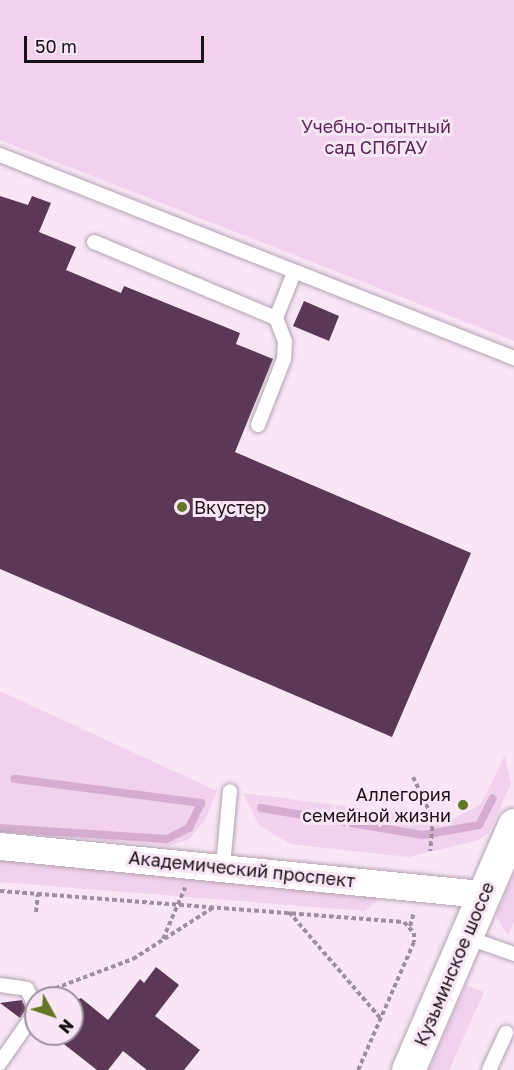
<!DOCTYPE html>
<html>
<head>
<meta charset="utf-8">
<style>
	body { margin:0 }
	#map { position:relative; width:514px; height:1070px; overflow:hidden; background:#f8e6f5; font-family:"Golos Text",sans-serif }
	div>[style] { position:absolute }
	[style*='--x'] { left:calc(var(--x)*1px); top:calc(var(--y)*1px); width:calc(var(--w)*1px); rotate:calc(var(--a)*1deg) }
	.green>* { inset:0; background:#f1d1ec }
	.stream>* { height:8px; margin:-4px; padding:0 4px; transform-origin:4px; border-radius:4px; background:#d6add0 }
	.building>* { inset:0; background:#5a3856 }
	.path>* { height:4px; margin-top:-2px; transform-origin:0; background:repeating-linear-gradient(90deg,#9e909b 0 4.5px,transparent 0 7.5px) }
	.roads { filter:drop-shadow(0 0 2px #b4a3b1) drop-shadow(0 0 2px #b4a3b1) }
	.service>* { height:14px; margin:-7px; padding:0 7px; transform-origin:7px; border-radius:7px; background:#fff }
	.minor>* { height:27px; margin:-13.5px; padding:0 13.5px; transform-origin:13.5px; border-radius:13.5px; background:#fff }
	.secondary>* { height:33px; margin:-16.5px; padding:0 16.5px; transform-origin:16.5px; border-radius:16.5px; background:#fff }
	.dots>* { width:16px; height:16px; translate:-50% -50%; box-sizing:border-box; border:3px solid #f8e6f5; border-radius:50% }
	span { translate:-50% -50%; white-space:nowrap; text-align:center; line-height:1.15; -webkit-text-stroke:6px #f8e6f5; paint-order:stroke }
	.park-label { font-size:18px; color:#5b2955 }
	.poi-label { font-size:18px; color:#181217 }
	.left { translate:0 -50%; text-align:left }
	.right { translate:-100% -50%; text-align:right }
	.street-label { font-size:18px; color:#181217 }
	.north { position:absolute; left:24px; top:986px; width:60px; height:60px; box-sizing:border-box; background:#f8e6f5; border:2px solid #9e919c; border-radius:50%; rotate:130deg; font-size:16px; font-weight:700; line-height:24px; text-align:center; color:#181217 }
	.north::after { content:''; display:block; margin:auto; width:21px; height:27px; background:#627625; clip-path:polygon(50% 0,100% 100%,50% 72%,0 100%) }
	.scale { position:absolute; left:24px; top:36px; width:180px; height:27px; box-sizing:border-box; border:3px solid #181217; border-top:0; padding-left:8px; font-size:18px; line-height:21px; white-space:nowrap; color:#181217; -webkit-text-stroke:4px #f8e6f5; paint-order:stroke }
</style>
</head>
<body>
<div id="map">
	<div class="green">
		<i style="clip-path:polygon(0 0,514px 0,514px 341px,0 140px)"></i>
		<i style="clip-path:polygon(0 691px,217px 791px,205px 820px,189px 839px,169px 846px,0 832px)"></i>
		<i style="clip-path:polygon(505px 755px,511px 783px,489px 832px,479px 840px,409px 857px,290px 844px,259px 825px,243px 793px,451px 820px,481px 804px)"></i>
		<i style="clip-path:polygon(0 858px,375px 894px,378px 900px,365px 911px,0 882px)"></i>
		<i style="clip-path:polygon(514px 873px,514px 922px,508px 936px,496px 916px)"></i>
		<i style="clip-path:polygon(466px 985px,484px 992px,449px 1070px,429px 1070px)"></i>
	</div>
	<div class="stream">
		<i style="--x:261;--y:808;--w:164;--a:9.5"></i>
		<i style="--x:423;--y:835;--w:57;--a:-10.1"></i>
		<i style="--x:479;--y:825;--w:30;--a:-63"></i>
		<i style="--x:0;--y:828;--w:167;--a:3.8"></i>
		<i style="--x:167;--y:839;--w:25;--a:-27"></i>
		<i style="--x:189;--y:828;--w:28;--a:-64"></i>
		<i style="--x:201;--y:803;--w:188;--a:-172.6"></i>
	</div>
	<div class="building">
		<i style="clip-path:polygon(0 196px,28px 205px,32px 196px,51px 203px,39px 232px,76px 247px,66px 270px,121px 293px,124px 286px,240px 333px,236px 344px,273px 359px,235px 452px,471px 553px,392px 737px,0 569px)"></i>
		<i style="clip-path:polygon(304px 301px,339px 316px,329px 341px,293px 326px)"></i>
		<i style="clip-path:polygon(156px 967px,179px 985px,155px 1016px,200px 1050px,184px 1070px,147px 1070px,123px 1051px,108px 1070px,97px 1070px,51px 1034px,72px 1034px,72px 1002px,81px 998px,108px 1020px,140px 979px,144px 983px)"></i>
		<i style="clip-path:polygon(22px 1000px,26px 1009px,20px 1018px,0 1003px)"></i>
	</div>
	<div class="path">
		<i style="--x:413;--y:777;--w:47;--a:64.5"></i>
		<i style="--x:433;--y:819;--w:32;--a:95"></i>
		<i style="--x:0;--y:891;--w:405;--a:4.4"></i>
		<i style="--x:404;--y:922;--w:15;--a:48"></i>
		<i style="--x:414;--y:933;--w:9;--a:90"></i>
		<i style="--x:414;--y:942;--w:140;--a:113.6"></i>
		<i style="--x:36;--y:912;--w:18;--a:-84"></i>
		<i style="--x:289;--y:912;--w:141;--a:49.3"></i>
		<i style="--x:410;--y:926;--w:15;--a:-74"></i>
		<i style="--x:163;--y:939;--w:56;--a:-66.7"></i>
		<i style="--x:48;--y:991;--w:91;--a:-20.6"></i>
		<i style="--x:133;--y:959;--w:96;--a:-32.7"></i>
	</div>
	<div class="roads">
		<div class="service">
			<i style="--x:0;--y:155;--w:553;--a:21.55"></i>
			<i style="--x:94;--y:242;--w:197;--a:22.7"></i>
			<i style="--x:276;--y:318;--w:25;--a:69"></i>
			<i style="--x:285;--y:341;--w:18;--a:93"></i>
			<i style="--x:284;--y:359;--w:71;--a:111.5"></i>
			<i style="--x:276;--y:318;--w:48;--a:-68.2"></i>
			<i style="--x:223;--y:866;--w:75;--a:-84.7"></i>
			<i style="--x:466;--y:937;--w:51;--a:19.5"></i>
			<i style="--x:0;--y:985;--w:27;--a:8"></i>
			<i style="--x:27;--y:989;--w:21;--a:65"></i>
			<i style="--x:0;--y:1063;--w:63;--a:-55.3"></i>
			<i style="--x:489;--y:1070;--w:41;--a:-65.3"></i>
		</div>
		<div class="minor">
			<i style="--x:0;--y:846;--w:486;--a:5.7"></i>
		</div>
		<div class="secondary">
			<i style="--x:408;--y:1070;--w:267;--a:-66.6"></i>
		</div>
	</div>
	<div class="dots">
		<i style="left:182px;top:507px;background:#627625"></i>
		<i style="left:463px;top:805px;background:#627625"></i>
	</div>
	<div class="park-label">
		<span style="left:376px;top:137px">Учебно-опытный<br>сад СПбГАУ</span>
	</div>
	<div class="poi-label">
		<span class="left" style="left:194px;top:507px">Вкустер</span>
		<span class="right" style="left:451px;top:805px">Аллегория<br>семейной жизни</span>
	</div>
	<div class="street-label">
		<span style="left:242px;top:869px;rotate:6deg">Академический проспект</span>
		<span style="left:454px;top:964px;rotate:-67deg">Кузьминское шоссе</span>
	</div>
	<div class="north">N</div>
	<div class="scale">50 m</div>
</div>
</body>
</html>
